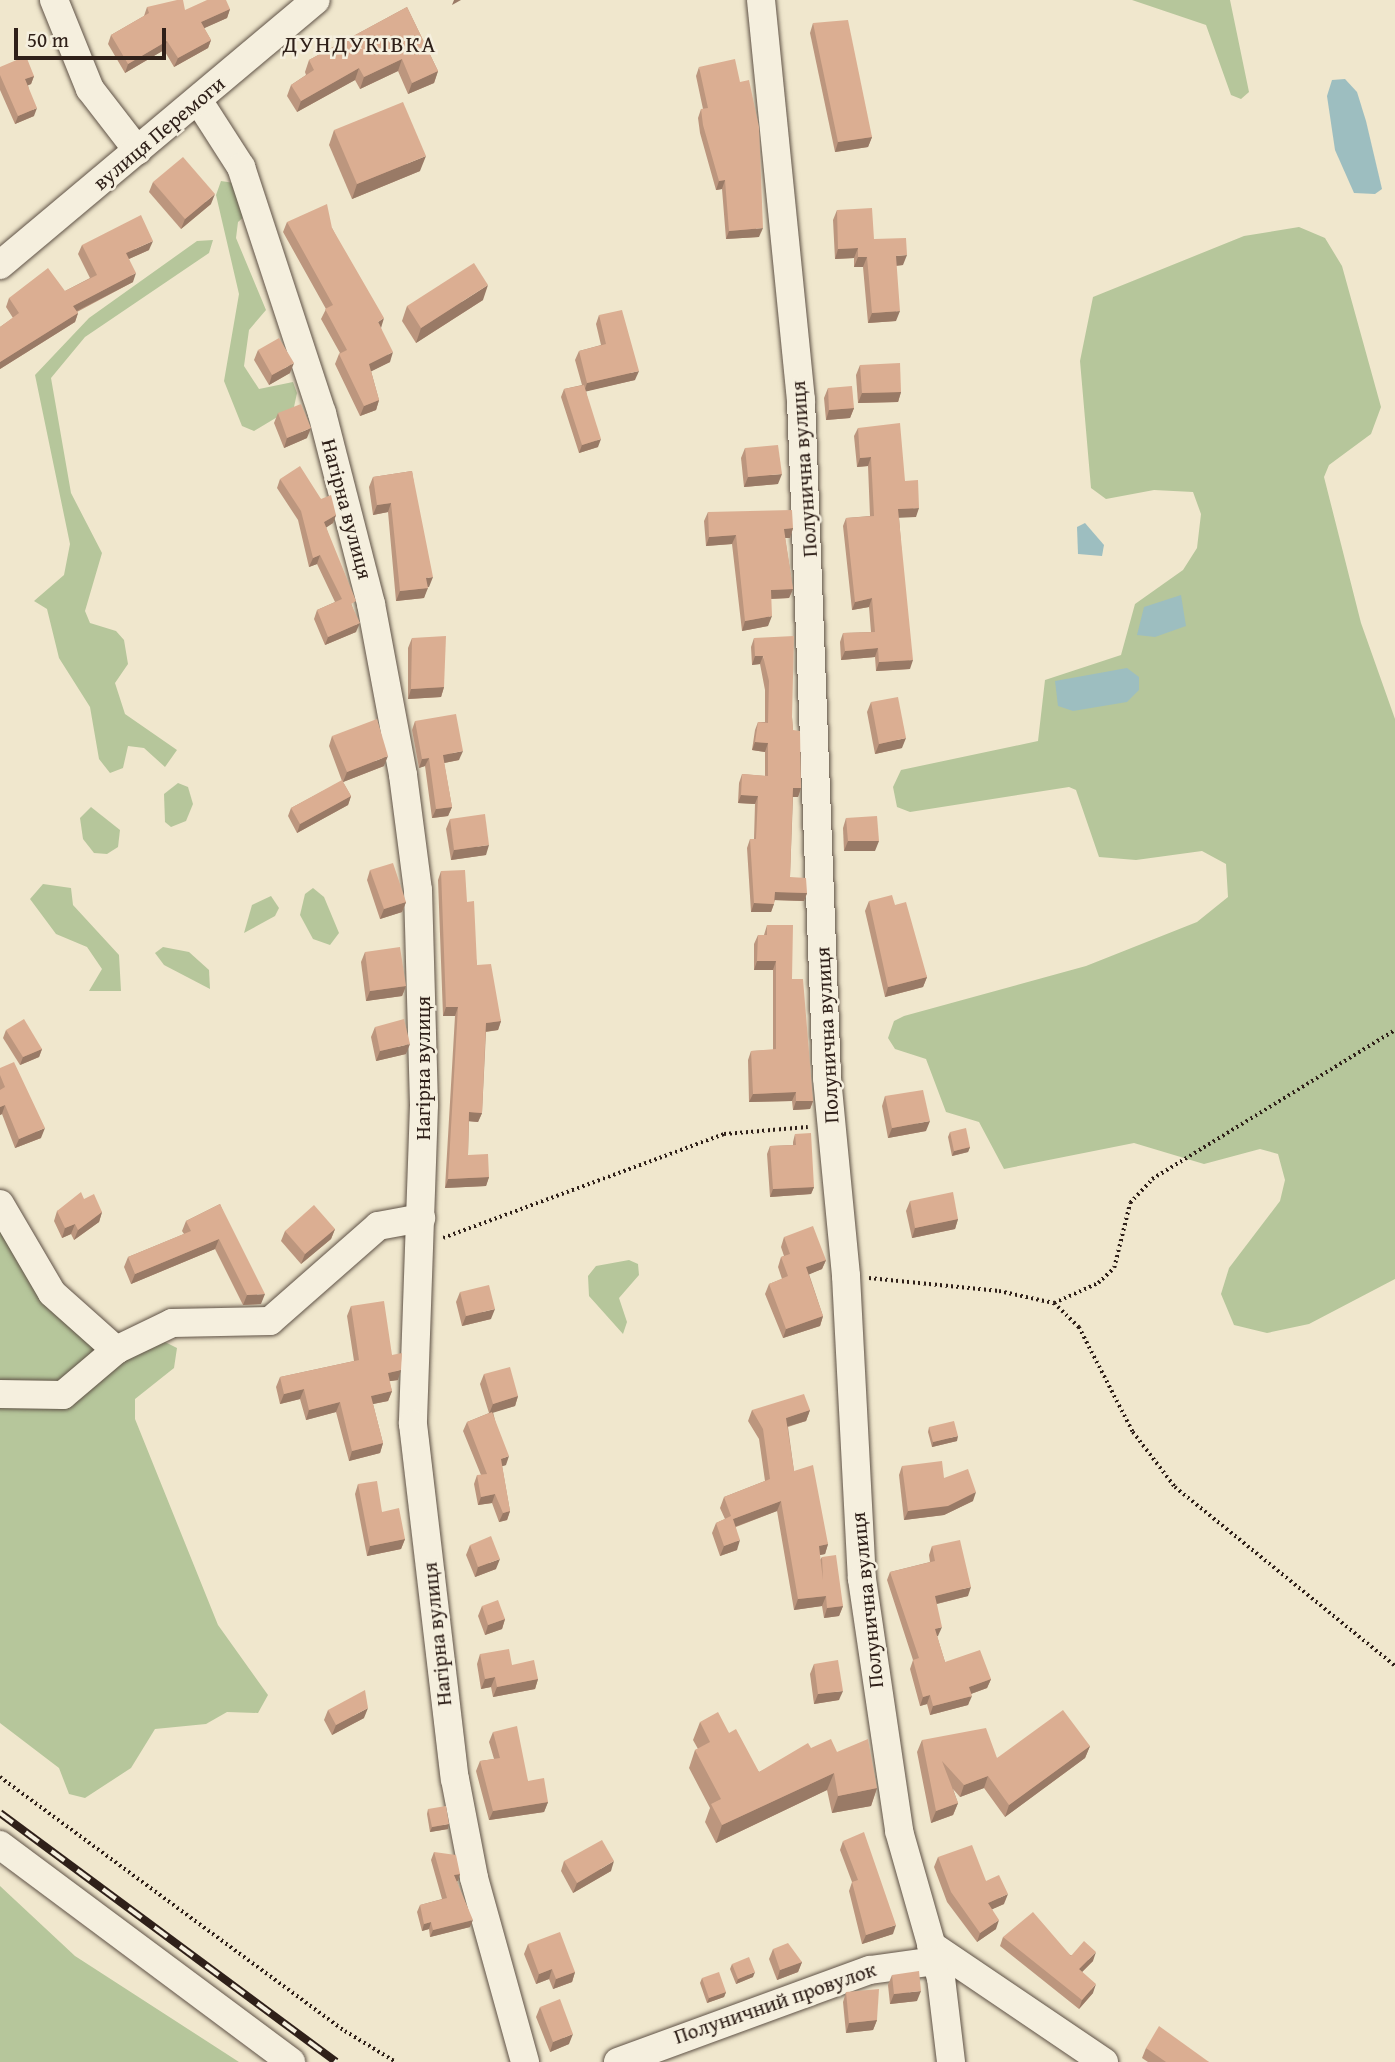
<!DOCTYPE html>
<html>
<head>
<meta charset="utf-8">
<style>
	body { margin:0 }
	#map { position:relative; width:1395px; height:2062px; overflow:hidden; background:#f0e7cd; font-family:"Gentium Book Plus",serif }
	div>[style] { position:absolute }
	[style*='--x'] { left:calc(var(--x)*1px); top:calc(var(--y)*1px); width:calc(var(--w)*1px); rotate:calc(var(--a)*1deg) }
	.green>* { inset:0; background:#b6c69b }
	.water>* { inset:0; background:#9dbec0 }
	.path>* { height:3.5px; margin-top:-1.75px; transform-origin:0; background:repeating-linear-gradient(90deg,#2f2019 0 2px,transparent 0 5.5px) }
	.roads { filter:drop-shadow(0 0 2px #5f5246) drop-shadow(0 0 2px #5f5246) }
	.minor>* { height:28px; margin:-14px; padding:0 14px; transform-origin:14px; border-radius:14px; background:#f5efde }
	.rail>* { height:8px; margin-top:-4px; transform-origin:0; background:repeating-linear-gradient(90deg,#f5efde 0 16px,#2f2019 0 32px); box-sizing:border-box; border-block:2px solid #2f2019 }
	.wall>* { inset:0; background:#bc967e }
	.shaded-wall>* { inset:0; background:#997a66 }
	.building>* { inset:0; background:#dbae92 }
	span { translate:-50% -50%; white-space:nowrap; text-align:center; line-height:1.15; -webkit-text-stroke:5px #f5efde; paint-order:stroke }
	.street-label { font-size:21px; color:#2f2019 }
	.neighbourhood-label { font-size:23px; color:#2f2019; letter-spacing:2px }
	.scale { position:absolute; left:14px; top:28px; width:152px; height:32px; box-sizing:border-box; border:4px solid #2f2019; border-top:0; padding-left:9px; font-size:21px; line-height:24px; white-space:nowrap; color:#2f2019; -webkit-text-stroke:5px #f5efde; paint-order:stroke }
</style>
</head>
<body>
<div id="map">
	<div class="green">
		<i style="clip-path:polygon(1132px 0,1230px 0,1249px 92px,1241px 99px,1231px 95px,1206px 25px)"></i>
		<i style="clip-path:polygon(221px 181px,234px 183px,246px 215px,238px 222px,236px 238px,266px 310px,249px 330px,244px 366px,259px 389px,293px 382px,297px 393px,294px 407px,254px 431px,242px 426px,224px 381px,239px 294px,216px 195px)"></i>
		<i style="clip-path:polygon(1299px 227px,1325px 238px,1342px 266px,1381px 407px,1371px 434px,1329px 465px,1324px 477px,1361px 623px,1395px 719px,1395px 1279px,1309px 1324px,1267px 1333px,1234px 1325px,1221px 1294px,1229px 1268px,1280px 1201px,1285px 1180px,1278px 1154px,1260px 1149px,1204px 1164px,1134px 1143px,1004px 1169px,979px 1122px,946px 1112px,926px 1059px,895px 1049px,888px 1038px,894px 1021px,904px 1016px,1086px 966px,1197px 922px,1228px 897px,1226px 864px,1202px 851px,1136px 860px,1099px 857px,1076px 790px,1069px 787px,910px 812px,897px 807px,893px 787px,901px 770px,1038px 741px,1045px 680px,1121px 655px,1135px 604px,1183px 570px,1197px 548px,1201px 514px,1193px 492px,1154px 490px,1106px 499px,1091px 488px,1080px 361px,1093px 297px,1244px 236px)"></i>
		<i style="clip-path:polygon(213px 240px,209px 253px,85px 337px,51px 378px,71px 493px,102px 553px,85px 611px,90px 623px,116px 631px,124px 640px,128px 664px,115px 683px,125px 714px,177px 750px,165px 767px,144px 748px,128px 746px,123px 768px,110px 773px,99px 759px,90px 707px,59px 658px,47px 609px,34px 601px,64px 575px,70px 544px,35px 375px,89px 318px,197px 241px)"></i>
		<i style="clip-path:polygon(178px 783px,188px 787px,193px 804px,186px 821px,171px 827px,165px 822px,164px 794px)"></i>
		<i style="clip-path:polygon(91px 807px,120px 830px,118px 847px,107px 854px,94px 853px,83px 839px,80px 818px)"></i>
		<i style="clip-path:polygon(43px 884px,71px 888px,73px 905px,119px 955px,121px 991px,89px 991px,102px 969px,87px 947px,56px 934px,30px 899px)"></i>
		<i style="clip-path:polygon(313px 888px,324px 897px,339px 933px,330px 945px,313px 939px,300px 915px,305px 894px)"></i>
		<i style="clip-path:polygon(271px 896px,279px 908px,275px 916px,244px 933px,252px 905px)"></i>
		<i style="clip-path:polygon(163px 947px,189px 952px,209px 970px,210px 989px,164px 965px,155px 953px)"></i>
		<i style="clip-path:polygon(0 1207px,79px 1329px,163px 1341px,177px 1348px,174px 1368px,135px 1399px,135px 1419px,218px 1625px,268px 1695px,258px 1713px,227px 1712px,206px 1724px,155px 1729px,131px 1768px,85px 1798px,69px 1794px,59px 1768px,0 1723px)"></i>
		<i style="clip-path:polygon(629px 1260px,638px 1264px,639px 1275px,619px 1298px,627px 1322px,623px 1334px,589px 1296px,588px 1276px,596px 1266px)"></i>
		<i style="clip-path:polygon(0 1886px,75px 1956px,239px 2062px,0 2062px)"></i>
	</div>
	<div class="water">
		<i style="clip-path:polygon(1345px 79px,1357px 92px,1366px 121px,1382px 189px,1375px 194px,1354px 193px,1335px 150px,1327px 96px,1332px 80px)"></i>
		<i style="clip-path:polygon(1085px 523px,1104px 545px,1102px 556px,1078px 554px,1077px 527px)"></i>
		<i style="clip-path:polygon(1181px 595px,1186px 626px,1155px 637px,1137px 635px,1144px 607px)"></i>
		<i style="clip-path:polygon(1127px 668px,1139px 677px,1139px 690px,1127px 702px,1073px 711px,1058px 706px,1055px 681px)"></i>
	</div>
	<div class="path">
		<i style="--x:443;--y:1238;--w:300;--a:-20.3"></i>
		<i style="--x:724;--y:1134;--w:84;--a:-4.8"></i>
		<i style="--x:869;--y:1278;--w:131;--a:5.7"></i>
		<i style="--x:999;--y:1291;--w:56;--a:12.3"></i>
		<i style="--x:1054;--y:1303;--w:48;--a:-24.4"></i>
		<i style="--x:1098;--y:1283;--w:22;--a:-43"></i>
		<i style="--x:1114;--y:1268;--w:67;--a:-76.2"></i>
		<i style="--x:1130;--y:1203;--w:33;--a:-47"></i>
		<i style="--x:1152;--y:1179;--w:285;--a:-31.5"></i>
		<i style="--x:1054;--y:1303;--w:35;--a:44"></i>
		<i style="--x:1079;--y:1327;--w:118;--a:62.8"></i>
		<i style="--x:1133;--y:1432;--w:69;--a:52.6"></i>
		<i style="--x:1175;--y:1487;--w:284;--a:39.1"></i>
		<i style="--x:0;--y:1777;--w:428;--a:36.4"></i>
		<i style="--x:345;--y:2031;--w:60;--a:31.3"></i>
	</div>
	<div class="roads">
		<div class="minor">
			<i style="--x:54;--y:0;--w:96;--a:68"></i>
			<i style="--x:90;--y:89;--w:78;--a:52.3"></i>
			<i style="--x:761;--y:0;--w:402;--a:84.3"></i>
			<i style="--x:801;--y:400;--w:678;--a:87.8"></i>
			<i style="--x:827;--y:1078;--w:199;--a:84.5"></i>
			<i style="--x:846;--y:1276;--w:303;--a:87"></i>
			<i style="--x:862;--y:1579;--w:255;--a:81.6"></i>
			<i style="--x:899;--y:1831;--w:153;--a:74.1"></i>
			<i style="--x:941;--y:1978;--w:85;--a:83.2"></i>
			<i style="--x:198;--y:100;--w:80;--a:57.3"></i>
			<i style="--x:241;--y:167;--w:259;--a:71.8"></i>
			<i style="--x:322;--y:413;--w:197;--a:75.6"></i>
			<i style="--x:371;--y:604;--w:174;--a:79.4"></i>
			<i style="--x:403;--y:775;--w:116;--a:82.6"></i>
			<i style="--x:418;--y:890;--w:215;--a:88.4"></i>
			<i style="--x:424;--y:1105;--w:319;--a:92"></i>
			<i style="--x:413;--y:1424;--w:357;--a:83.3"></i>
			<i style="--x:455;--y:1779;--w:101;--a:79.1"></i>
			<i style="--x:474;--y:1878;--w:191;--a:74.5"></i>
			<i style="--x:0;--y:265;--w:412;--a:-40"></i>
			<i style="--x:0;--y:1204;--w:103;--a:59.7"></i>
			<i style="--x:52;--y:1293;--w:86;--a:41.7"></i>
			<i style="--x:116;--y:1350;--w:62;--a:-25.7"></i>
			<i style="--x:172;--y:1323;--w:98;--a:-1.2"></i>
			<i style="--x:270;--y:1321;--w:144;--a:-41.3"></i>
			<i style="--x:378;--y:1226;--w:44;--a:-10.5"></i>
			<i style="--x:0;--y:1394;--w:63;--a:0.9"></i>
			<i style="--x:63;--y:1395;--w:70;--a:-40.3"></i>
			<i style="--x:0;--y:1845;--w:363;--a:36.7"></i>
			<i style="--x:931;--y:1945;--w:209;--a:34.1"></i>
			<i style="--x:618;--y:2062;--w:268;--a:-20.1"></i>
			<i style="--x:870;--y:1970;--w:67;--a:-7.8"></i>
		</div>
	</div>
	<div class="rail">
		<i style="--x:0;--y:1813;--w:418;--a:36.5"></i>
	</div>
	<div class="wall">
		<i style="clip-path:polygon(147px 7px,185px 10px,230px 9px,227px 18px,204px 28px,211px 40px,208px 48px,174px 67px,164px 50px,125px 73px,108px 44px,111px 35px,144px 16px)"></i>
		<i style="clip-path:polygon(407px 7px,438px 71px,434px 83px,408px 94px,398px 71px,360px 89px,355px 80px,297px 112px,287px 96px,291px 85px,306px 75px,305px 72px,309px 60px)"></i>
		<i style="clip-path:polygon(813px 23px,872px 137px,868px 147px,835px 152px,810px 33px)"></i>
		<i style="clip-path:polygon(0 67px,34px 76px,31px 84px,28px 85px,34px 116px,15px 124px,0 90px)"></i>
		<i style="clip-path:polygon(699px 67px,759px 237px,726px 239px,722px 189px,716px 190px,700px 133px,698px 118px,701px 109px,703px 109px,696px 76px)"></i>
		<i style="clip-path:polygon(334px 130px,420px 171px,352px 199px,329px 145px)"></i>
		<i style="clip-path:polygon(153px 182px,211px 204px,181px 229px,149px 192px)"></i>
		<i style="clip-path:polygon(837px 210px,903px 265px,896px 266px,896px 321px,868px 323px,863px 267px,854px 267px,854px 258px,835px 259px,833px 220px)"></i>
		<i style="clip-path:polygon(287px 222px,332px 228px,381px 328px,390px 362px,371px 371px,379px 400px,376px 410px,360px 416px,335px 364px,339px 354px,340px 353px,321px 319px,326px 309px,283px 232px)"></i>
		<i style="clip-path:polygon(82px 245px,149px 250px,129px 259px,133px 282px,77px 312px,78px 313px,75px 322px,0 369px,0 327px,13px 318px,6px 307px,9px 298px,65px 291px,90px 278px,78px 254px)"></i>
		<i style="clip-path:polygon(483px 300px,416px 343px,402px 321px,407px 306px)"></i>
		<i style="clip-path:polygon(599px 315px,635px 380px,586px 391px,598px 447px,579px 453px,561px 397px,564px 389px,582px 385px,575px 360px,579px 351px,601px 345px,596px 324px)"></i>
		<i style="clip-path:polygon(258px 350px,290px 373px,269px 385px,254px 360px)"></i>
		<i style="clip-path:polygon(860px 365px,901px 392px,898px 402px,858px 403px,856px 375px)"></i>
		<i style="clip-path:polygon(828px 388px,854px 408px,850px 418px,826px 420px,824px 398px)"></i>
		<i style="clip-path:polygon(278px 413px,307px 438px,284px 448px,274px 423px)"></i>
		<i style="clip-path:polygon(858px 428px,905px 481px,916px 517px,899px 517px,910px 669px,876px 671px,875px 657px,841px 660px,840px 642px,843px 633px,871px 632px,869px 607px,852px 610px,843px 526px,846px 518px,870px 516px,868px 466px,857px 467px,854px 436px)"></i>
		<i style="clip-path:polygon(745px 448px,778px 484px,744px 487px,741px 458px)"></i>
		<i style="clip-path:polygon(412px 471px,429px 587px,427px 587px,424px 598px,396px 601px,388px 512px,373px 515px,369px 487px,373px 477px)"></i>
		<i style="clip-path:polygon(280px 479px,321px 499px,336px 515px,333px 523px,326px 527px,353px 609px,356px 632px,325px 645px,314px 619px,317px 610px,335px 602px,317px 564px,309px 567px,298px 520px,277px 488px)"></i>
		<i style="clip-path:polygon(708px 512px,793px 528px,790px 538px,785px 538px,793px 589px,789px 598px,771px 599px,768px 626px,742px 631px,732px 544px,706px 546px,704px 521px)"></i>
		<i style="clip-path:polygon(412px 638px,444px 687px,441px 697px,408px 699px,408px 648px)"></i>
		<i style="clip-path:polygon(754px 638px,792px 717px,793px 730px,801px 788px,798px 797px,793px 797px,790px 877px,807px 893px,804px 901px,775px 900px,771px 912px,751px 912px,747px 848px,750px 839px,754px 839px,755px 804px,738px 803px,739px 783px,742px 774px,765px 776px,765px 752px,752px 750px,755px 730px,758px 722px,765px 722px,765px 690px,760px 664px,752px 665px,751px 647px)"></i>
		<i style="clip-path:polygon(871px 702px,902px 748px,875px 754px,867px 712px)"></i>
		<i style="clip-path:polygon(415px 721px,459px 760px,444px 763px,452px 807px,448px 816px,432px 818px,425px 766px,419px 768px,412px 730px)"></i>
		<i style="clip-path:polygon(332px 736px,384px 766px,343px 782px,351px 796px,348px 805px,297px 833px,288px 816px,291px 808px,342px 781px,329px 746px)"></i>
		<i style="clip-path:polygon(846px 818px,875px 851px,844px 851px,843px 828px)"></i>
		<i style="clip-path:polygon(450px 819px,486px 855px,451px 860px,446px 829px)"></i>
		<i style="clip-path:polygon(370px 870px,406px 902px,402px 912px,380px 919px,367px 880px)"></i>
		<i style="clip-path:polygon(441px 871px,467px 902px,477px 965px,501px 1021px,498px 1030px,486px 1032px,482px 1113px,478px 1122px,469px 1121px,468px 1155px,489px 1177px,486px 1186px,445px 1188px,455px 1016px,443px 1016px,438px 880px)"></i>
		<i style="clip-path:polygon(869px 901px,895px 905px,927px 977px,923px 987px,885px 997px,865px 911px)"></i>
		<i style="clip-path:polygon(767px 925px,792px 979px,813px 1101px,810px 1109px,793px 1110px,792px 1101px,749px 1102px,748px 1060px,751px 1051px,773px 1050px,773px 970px,754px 970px,754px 944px,758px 935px,764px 935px)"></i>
		<i style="clip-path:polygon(365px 952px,406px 986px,402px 996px,366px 1001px,361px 962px)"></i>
		<i style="clip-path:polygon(375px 1027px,406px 1054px,376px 1061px,371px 1037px)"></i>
		<i style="clip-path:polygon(6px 1030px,42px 1049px,39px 1057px,20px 1065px,3px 1038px)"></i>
		<i style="clip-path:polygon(0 1068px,41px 1138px,15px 1148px,2px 1114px,0 1115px)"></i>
		<i style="clip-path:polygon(885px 1096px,926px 1131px,888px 1138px,882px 1106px)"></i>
		<i style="clip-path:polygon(950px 1132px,970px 1147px,968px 1152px,952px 1156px,948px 1137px)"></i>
		<i style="clip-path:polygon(795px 1134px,814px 1187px,811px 1194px,770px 1197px,767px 1154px,770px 1146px,793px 1145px,793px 1142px)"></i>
		<i style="clip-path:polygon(84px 1199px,102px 1212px,99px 1222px,74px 1240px,71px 1234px,62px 1238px,54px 1221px,57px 1211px)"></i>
		<i style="clip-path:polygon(910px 1201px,958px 1219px,955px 1229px,912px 1238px,906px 1211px)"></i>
		<i style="clip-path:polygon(220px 1204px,261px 1304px,243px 1305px,215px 1249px,131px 1284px,124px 1267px,128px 1257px,184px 1234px,182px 1231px,186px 1221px)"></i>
		<i style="clip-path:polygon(335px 1229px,331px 1239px,301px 1264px,281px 1241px,285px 1231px)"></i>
		<i style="clip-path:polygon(784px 1237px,826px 1260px,822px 1269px,809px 1274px,823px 1316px,820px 1326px,783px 1338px,765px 1294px,769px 1284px,782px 1279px,778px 1267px,781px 1257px,784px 1256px,781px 1247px)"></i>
		<i style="clip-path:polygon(460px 1292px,491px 1319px,462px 1326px,456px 1302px)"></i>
		<i style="clip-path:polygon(351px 1306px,392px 1355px,398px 1380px,389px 1381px,392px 1391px,388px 1401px,373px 1404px,383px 1443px,380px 1453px,349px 1461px,336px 1412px,306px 1420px,300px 1399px,280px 1404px,276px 1387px,280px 1377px,354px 1361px,347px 1316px)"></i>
		<i style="clip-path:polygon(484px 1374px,518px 1396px,515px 1406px,493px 1412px,506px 1465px,502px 1466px,510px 1511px,507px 1520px,499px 1522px,492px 1503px,478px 1505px,474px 1484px,477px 1475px,481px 1475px,463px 1431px,467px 1422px,489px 1413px,480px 1384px)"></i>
		<i style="clip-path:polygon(752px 1410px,810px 1410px,806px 1421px,788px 1427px,794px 1471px,828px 1544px,825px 1554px,820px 1555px,820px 1560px,822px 1557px,843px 1606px,839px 1616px,824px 1618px,822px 1606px,794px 1610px,777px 1511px,736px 1527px,737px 1550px,720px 1556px,712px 1533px,716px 1523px,725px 1519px,720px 1508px,724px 1497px,765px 1481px,759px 1439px,748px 1421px)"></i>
		<i style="clip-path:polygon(929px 1427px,957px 1441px,932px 1447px,928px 1432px)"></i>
		<i style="clip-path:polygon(902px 1466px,944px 1478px,973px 1501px,944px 1515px,904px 1520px,899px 1475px)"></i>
		<i style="clip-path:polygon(358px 1484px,405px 1539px,401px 1549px,367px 1556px,355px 1494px)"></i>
		<i style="clip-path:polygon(470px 1545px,496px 1569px,475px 1577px,466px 1555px)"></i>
		<i style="clip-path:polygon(932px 1546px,968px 1596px,937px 1604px,938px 1636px,937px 1636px,945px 1662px,991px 1679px,987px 1688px,971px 1694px,968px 1705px,930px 1715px,927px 1704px,920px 1706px,910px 1669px,913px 1660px,887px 1580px,890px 1572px,930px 1562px,929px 1555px)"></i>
		<i style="clip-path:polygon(482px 1606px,505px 1619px,502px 1629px,485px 1635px,478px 1616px)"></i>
		<i style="clip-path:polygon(480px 1654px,512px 1665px,538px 1679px,535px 1689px,493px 1697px,491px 1687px,481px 1689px,477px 1664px)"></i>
		<i style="clip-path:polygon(814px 1664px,839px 1700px,814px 1704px,810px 1674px)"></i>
		<i style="clip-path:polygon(328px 1710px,364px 1718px,332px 1735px,324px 1720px)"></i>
		<i style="clip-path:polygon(700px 1722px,729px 1733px,759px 1772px,811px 1748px,837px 1752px,877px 1788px,871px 1806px,832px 1813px,827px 1790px,716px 1843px,705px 1822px,710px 1808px,689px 1768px,695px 1750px,698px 1749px,693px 1740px)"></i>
		<i style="clip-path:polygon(493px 1732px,528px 1781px,548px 1802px,544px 1812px,489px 1820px,476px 1771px,480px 1761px,494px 1759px,489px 1742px)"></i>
		<i style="clip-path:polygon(922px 1740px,997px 1758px,1090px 1746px,1085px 1758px,1005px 1817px,984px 1788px,960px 1797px,953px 1789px,958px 1803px,953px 1815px,931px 1823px,917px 1752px)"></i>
		<i style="clip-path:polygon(428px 1809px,448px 1829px,430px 1832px,427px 1814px)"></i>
		<i style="clip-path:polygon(843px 1841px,893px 1934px,862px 1944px,849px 1891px,852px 1882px,840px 1850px)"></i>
		<i style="clip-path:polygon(434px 1852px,460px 1874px,457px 1881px,470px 1927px,430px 1937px,429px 1929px,422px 1931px,417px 1912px,420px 1905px,442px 1899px,431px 1860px)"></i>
		<i style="clip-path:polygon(938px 1857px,986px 1881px,1004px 1904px,992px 1909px,996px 1929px,977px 1942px,947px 1902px,934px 1867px)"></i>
		<i style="clip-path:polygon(564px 1861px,611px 1871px,573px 1893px,561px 1871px)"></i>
		<i style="clip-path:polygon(1003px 1937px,1093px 1961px,1082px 1972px,1093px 1993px,1079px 2009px,1000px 1946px)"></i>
		<i style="clip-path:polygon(528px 1944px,575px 1972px,572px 1982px,553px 1989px,549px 1979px,536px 1984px,524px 1954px)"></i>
		<i style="clip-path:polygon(773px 1949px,802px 1962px,798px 1972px,777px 1980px,769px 1959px)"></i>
		<i style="clip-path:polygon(732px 1964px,753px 1977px,736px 1984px,730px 1969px)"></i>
		<i style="clip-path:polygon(892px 1975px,917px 2001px,890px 2004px,888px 1985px)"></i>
		<i style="clip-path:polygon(702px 1978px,726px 1992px,724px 1997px,707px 2003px,700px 1983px)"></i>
		<i style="clip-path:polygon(846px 1992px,877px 2020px,873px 2030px,846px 2033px,843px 2002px)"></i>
		<i style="clip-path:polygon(540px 2007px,569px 2044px,550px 2052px,536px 2017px)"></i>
		<i style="clip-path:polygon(1146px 2048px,1209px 2062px,1148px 2062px,1142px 2058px)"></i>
	</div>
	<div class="shaded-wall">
		<i style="clip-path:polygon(454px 0,461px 0,452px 5px)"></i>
		<i style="clip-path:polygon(230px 9px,227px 18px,198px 31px,201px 22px)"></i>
		<i style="clip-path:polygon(211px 40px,208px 48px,174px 67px,178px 58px)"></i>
		<i style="clip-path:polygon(167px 41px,164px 50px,125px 73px,128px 64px)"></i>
		<i style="clip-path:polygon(402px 59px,398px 71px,360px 89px,364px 77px)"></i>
		<i style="clip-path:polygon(359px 68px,355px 80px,297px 112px,301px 101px)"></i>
		<i style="clip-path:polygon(438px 71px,434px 83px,408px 94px,412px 83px)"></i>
		<i style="clip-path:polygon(34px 76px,31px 84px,22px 88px,25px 79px)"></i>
		<i style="clip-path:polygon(37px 108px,34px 116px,15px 124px,18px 116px)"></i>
		<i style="clip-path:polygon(872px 137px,868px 147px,835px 152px,838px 142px)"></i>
		<i style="clip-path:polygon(426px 156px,420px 171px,352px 199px,357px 184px)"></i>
		<i style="clip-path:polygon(725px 180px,722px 189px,716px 190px,719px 181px)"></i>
		<i style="clip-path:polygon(215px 194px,211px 204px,181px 229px,185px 219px)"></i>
		<i style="clip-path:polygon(763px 228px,759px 237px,726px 239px,729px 231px)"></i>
		<i style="clip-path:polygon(153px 241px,149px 250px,122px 262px,126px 253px)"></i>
		<i style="clip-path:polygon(858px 248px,854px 258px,835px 259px,838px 249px)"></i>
		<i style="clip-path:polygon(907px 255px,903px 265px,892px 266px,896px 256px)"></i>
		<i style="clip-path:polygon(858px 257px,867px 257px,863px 267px,854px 267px)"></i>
		<i style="clip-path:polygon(136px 273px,133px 282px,69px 315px,73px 306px)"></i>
		<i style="clip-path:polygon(488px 285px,483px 300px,416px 343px,421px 328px)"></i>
		<i style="clip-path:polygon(900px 311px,896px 321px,868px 323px,872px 313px)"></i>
		<i style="clip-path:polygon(78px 313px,75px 322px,0 369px,0 362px)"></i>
		<i style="clip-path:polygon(384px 318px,381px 328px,378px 322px)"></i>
		<i style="clip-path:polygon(393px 352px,390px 362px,366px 374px,369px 364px)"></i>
		<i style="clip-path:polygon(294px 363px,290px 373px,269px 385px,272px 375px)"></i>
		<i style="clip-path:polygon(639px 371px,635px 380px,584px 392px,587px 383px)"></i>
		<i style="clip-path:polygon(901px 392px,898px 402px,858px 403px,862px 393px)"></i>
		<i style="clip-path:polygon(379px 400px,376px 410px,360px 416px,364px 406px)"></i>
		<i style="clip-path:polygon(854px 408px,850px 418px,826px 420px,829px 410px)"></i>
		<i style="clip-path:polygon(311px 428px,307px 438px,284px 448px,287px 438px)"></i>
		<i style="clip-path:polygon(601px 439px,598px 447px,579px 453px,582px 445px)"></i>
		<i style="clip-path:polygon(871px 457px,868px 466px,857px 467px,860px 458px)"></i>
		<i style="clip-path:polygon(782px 474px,778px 484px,744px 487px,748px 477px)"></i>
		<i style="clip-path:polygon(391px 503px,388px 512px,373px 515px,377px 505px)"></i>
		<i style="clip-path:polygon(919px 508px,916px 517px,895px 518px,898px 509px)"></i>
		<i style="clip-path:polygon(336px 515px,333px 523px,321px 531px,324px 522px)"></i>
		<i style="clip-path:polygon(793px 528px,790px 538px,780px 538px,784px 529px)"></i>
		<i style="clip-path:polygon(736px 535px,732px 544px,706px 546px,709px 537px)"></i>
		<i style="clip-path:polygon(320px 555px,317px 564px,309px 567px,313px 558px)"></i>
		<i style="clip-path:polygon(433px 577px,429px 587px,423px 588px,426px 578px)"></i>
		<i style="clip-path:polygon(428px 588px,424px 598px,396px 601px,400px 591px)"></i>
		<i style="clip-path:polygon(793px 589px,789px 598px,767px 599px,771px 590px)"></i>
		<i style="clip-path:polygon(872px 598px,869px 607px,852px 610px,855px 602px)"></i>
		<i style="clip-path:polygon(772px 616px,768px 626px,742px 631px,745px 621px)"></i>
		<i style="clip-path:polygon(360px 623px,356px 632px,325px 645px,328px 637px)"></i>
		<i style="clip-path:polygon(878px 648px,875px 657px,841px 660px,845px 651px)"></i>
		<i style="clip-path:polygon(755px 656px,763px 656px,760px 664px,752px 665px)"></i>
		<i style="clip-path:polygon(913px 660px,910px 669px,876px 671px,879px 662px)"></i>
		<i style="clip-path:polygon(444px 687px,441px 697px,408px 699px,411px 689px)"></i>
		<i style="clip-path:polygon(906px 738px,902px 748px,875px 754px,879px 744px)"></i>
		<i style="clip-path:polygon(755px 742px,768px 743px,765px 752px,752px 750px)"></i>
		<i style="clip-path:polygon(463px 751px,459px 760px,439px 764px,443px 755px)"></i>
		<i style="clip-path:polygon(388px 756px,384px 766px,343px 782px,347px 772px)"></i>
		<i style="clip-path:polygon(429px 758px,425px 766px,419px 768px,422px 759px)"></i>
		<i style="clip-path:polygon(793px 788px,801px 788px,798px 797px,790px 797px)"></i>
		<i style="clip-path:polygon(741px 795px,758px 796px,755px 804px,738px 803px)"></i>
		<i style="clip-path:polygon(351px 796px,348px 805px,297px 833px,300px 824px)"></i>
		<i style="clip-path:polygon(452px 807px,448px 816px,432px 818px,436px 809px)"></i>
		<i style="clip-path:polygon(848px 841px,879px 841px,875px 851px,844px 851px)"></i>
		<i style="clip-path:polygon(489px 845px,486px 855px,451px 860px,454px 850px)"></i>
		<i style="clip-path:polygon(775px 892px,807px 893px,804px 901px,772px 900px)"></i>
		<i style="clip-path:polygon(406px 902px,402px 912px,380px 919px,384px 909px)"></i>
		<i style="clip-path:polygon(754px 903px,774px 904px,771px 912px,751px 912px)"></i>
		<i style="clip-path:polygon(757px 961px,776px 961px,773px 970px,754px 970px)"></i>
		<i style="clip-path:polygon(927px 977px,923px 987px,885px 997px,888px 987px)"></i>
		<i style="clip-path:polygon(406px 986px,402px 996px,366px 1001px,370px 991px)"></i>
		<i style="clip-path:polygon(446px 1007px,458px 1007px,455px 1016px,443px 1016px)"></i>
		<i style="clip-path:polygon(501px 1021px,498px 1030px,483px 1032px,486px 1023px)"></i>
		<i style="clip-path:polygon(410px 1044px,406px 1054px,376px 1061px,380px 1051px)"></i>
		<i style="clip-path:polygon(42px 1049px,39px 1057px,20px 1065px,23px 1057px)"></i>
		<i style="clip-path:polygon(796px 1092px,792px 1101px,749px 1102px,753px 1094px)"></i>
		<i style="clip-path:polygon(796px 1101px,813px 1101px,810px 1109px,793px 1110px)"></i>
		<i style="clip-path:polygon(5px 1105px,2px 1114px,0 1115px,0 1107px)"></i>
		<i style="clip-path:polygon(469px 1112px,482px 1113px,478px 1122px,466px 1121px)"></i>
		<i style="clip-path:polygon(930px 1121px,926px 1131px,888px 1138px,892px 1128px)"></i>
		<i style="clip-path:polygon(45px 1128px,41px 1138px,15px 1148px,19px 1139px)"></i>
		<i style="clip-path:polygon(970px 1147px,968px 1152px,952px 1156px,954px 1151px)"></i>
		<i style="clip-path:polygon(489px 1177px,486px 1186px,445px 1188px,448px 1179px)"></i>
		<i style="clip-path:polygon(814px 1187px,811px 1194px,770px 1197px,773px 1189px)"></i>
		<i style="clip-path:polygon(102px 1212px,99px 1222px,74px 1240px,78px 1230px)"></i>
		<i style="clip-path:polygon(958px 1219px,955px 1229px,912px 1238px,915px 1228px)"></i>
		<i style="clip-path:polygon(75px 1224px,71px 1234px,62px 1238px,65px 1228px)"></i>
		<i style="clip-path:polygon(335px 1229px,331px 1239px,301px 1264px,305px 1254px)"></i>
		<i style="clip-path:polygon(219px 1239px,215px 1249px,131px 1284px,135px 1274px)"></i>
		<i style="clip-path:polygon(826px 1260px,822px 1269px,803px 1277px,806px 1267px)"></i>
		<i style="clip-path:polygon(265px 1294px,261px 1304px,243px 1305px,247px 1295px)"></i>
		<i style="clip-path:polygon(495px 1309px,491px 1319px,462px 1326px,466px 1316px)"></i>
		<i style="clip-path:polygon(823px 1316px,820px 1326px,783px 1338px,786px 1329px)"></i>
		<i style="clip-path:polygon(401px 1370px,398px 1380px,384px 1382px,388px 1373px)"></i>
		<i style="clip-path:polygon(304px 1389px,300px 1399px,280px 1404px,284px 1394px)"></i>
		<i style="clip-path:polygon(392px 1391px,388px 1401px,368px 1405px,371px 1396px)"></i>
		<i style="clip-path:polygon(518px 1396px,515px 1406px,489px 1414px,493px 1404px)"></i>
		<i style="clip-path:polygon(340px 1402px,336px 1412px,306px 1420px,309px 1410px)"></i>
		<i style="clip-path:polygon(810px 1410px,806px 1421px,782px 1428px,786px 1418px)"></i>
		<i style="clip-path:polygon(958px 1436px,957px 1441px,932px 1447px,933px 1442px)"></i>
		<i style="clip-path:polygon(383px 1443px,380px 1453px,349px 1461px,352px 1451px)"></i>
		<i style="clip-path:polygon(509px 1456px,506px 1465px,497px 1468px,501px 1459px)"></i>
		<i style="clip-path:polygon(976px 1492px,973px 1501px,944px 1515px,904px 1520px,908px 1511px)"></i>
		<i style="clip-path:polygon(495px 1494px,492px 1503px,478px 1505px,481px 1497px)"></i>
		<i style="clip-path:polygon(781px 1501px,777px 1511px,729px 1529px,733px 1519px)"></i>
		<i style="clip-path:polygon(510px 1511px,507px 1520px,499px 1522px,503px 1513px)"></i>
		<i style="clip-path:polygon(405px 1539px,401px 1549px,367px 1556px,370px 1546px)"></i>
		<i style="clip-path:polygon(740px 1540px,737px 1550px,720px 1556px,724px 1546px)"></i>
		<i style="clip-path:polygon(828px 1544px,825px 1554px,815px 1556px,819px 1546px)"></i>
		<i style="clip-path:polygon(500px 1559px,496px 1569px,475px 1577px,478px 1567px)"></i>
		<i style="clip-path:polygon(971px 1587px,968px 1596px,932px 1605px,935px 1596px)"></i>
		<i style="clip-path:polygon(826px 1596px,822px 1606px,794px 1610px,798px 1599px)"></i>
		<i style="clip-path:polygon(843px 1606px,839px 1616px,824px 1618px,827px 1608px)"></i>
		<i style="clip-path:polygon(505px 1619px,502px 1629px,485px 1635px,488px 1625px)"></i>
		<i style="clip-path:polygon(942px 1627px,938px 1636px,932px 1638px,935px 1629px)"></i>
		<i style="clip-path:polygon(495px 1677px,491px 1687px,481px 1689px,485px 1679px)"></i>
		<i style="clip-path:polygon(538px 1679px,535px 1689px,493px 1697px,497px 1687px)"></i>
		<i style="clip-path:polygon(991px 1679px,987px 1688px,965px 1696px,969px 1687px)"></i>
		<i style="clip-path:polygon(843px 1691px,839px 1700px,814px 1704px,818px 1694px)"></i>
		<i style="clip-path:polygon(930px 1695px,927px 1704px,920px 1706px,923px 1697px)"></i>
		<i style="clip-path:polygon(972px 1696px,968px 1705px,930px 1715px,933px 1706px)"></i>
		<i style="clip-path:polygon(368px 1708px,364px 1718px,332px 1735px,336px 1725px)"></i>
		<i style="clip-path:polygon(1090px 1746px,1085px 1758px,1005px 1817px,1009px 1805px)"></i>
		<i style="clip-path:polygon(834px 1773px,827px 1790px,716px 1843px,722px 1825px)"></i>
		<i style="clip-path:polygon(988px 1776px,984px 1788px,960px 1797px,964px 1785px)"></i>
		<i style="clip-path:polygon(877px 1788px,871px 1806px,832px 1813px,838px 1796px)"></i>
		<i style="clip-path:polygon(548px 1802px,544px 1812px,489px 1820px,493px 1811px)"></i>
		<i style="clip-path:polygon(958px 1803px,953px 1815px,931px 1823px,936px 1811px)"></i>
		<i style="clip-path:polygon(449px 1824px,448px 1829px,430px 1832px,432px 1827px)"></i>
		<i style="clip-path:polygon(614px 1861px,611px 1871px,573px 1893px,577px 1883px)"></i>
		<i style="clip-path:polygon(460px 1874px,458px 1881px,451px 1883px,454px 1875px)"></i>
		<i style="clip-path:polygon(1008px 1894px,1004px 1904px,984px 1913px,988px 1903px)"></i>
		<i style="clip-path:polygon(473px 1920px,470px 1927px,430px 1937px,433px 1930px)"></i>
		<i style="clip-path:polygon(999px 1920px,996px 1929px,977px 1942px,980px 1933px)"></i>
		<i style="clip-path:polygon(431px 1922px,429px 1929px,422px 1931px,424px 1924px)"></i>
		<i style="clip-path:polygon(896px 1925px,893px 1934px,862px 1944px,866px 1935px)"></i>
		<i style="clip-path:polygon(1096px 1952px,1093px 1961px,1076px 1978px,1079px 1969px)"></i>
		<i style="clip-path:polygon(802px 1962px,798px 1972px,777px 1980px,780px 1970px)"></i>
		<i style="clip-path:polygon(552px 1969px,549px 1979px,536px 1984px,539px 1974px)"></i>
		<i style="clip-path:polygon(575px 1972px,572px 1982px,553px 1989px,556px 1979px)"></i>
		<i style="clip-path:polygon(755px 1972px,753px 1977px,736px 1984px,738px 1979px)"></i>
		<i style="clip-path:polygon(1096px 1984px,1093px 1993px,1079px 2009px,1082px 2000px)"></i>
		<i style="clip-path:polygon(921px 1991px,917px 2001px,890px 2004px,894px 1994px)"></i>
		<i style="clip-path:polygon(726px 1992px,724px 1997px,707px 2003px,709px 1998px)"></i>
		<i style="clip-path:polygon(877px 2020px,873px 2030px,846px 2033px,849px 2023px)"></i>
		<i style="clip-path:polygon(573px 2034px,569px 2044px,550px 2052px,553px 2042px)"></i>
	</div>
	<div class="building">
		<i style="clip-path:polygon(177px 0,183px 0,185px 10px,207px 0,226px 0,230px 9px,201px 22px,211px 40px,178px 58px,167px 41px,128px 64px,111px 35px,149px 13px,147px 7px)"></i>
		<i style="clip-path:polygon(407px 7px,438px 71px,412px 83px,402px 59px,364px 77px,359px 68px,301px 101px,291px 85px,314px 70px,309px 60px)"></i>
		<i style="clip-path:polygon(848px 20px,872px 137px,838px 142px,813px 23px)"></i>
		<i style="clip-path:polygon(26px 56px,34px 76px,25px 79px,37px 108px,18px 116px,0 75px,0 67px)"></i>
		<i style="clip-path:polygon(735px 59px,740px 82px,749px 80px,759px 127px,763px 228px,729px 231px,725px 180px,719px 181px,703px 125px,701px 109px,708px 108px,699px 67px)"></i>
		<i style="clip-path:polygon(403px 102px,426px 156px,357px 184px,334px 130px)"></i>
		<i style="clip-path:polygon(183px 157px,215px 194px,185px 219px,153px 182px)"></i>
		<i style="clip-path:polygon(327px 204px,332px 228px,384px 318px,378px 322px,393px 352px,369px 364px,379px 400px,364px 406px,339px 354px,347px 350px,325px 309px,333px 305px,287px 222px)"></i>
		<i style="clip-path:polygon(872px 208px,874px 239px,906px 238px,907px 255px,896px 256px,900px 311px,872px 313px,867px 257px,858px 257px,858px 248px,838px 249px,837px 210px)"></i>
		<i style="clip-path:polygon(141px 215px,153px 241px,126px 253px,136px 273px,73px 306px,78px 313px,0 362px,0 327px,19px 313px,9px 298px,48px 268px,65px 291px,97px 275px,82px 245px)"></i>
		<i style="clip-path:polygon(474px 263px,488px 285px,421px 328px,407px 306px)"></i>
		<i style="clip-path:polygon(622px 310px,639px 371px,587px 383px,579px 351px,606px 344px,599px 315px)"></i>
		<i style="clip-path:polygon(279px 338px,294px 363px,272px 375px,258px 350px)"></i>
		<i style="clip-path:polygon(900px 363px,901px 392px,862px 393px,860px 365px)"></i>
		<i style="clip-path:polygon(584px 385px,601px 439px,582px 445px,564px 389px)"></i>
		<i style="clip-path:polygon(852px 386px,854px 408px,829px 410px,828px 388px)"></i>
		<i style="clip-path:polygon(301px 404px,311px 428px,287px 438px,278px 413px)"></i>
		<i style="clip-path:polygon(900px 423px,905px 481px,918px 480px,919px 508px,898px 509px,913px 660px,879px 662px,878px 648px,845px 651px,843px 633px,875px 632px,872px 598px,855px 602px,846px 518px,874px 516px,871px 457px,860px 458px,858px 428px)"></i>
		<i style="clip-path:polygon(778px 445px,782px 474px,748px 477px,745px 448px)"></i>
		<i style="clip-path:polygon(300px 466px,321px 499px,331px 495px,336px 515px,324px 522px,356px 601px,351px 604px,360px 623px,328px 637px,317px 610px,342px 599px,320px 555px,313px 558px,301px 511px,280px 479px)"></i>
		<i style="clip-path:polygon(412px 471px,433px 577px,426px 578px,428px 588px,400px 591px,391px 503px,377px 505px,373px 477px)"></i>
		<i style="clip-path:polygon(792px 510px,793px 528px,784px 529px,793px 589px,771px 590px,772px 616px,745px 621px,736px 535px,709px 537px,708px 512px)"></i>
		<i style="clip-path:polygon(446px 636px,444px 687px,411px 689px,412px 638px)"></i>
		<i style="clip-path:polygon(794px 636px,792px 717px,793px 730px,800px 731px,801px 788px,793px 788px,790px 877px,806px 878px,807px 893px,775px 892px,774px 904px,754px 903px,750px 839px,756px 839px,758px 796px,741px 795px,742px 774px,768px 776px,768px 743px,755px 742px,758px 722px,768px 723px,769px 681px,763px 656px,755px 656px,754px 638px)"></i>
		<i style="clip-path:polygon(898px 697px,906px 738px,879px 744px,871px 702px)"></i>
		<i style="clip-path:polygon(456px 714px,463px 751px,443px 755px,452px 807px,436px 809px,429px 758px,422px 759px,415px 721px)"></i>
		<i style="clip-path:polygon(377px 719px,388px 756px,347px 772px,332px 736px)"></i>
		<i style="clip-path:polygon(342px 780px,351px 796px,300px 824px,291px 808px)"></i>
		<i style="clip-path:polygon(485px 814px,489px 845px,454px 850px,450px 819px)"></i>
		<i style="clip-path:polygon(877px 816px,879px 841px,848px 841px,846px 818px)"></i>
		<i style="clip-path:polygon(393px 863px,406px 902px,384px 909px,370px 870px)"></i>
		<i style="clip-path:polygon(465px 870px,467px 902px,474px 901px,477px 965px,491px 964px,501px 1021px,486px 1023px,482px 1113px,469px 1112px,468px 1155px,488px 1154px,489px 1177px,448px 1179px,458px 1007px,446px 1007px,441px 871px)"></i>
		<i style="clip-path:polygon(892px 895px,895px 905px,906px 902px,927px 977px,888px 987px,869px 901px)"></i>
		<i style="clip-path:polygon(767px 925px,793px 925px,792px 979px,803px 979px,813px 1101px,796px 1101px,796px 1092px,753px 1094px,751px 1051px,776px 1049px,776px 961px,757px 961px,758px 935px,767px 935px)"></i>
		<i style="clip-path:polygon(400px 947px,406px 986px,370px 991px,365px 952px)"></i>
		<i style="clip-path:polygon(24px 1019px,42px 1049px,23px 1057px,6px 1030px)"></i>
		<i style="clip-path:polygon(404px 1019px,410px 1044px,380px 1051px,375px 1027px)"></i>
		<i style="clip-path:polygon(14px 1062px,45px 1128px,19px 1139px,5px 1105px,0 1107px,0 1090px,5px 1087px,0 1075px,0 1068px)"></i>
		<i style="clip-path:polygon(923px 1090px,930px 1121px,892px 1128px,885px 1096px)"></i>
		<i style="clip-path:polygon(966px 1128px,970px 1147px,954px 1151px,950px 1132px)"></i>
		<i style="clip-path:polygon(811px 1133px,814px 1187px,773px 1189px,770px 1146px,796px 1145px,795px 1134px)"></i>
		<i style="clip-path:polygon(81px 1192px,84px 1199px,94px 1194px,102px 1212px,78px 1230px,75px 1224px,65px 1228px,57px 1211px)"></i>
		<i style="clip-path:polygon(953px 1192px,958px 1219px,915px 1228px,910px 1201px)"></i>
		<i style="clip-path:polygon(220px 1204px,265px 1294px,247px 1295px,219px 1239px,135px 1274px,128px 1257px,191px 1231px,186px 1221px)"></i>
		<i style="clip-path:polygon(314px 1205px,335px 1229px,305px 1254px,285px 1231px)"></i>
		<i style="clip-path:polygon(813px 1226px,826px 1260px,806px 1267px,823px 1316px,786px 1329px,769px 1284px,788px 1276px,781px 1257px,790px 1254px,784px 1237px)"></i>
		<i style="clip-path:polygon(489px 1285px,495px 1309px,466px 1316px,460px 1292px)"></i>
		<i style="clip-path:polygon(384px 1301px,392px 1355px,402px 1353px,401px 1370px,388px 1373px,392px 1391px,371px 1396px,383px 1443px,352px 1451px,340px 1402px,309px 1410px,304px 1389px,284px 1394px,280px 1377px,359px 1360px,351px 1306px)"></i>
		<i style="clip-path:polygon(510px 1367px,518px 1396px,493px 1404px,484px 1374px)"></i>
		<i style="clip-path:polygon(804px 1394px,810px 1410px,786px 1418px,794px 1471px,813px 1465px,828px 1544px,819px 1546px,823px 1580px,822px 1557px,836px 1555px,843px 1606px,827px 1608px,826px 1596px,798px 1599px,781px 1501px,733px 1519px,740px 1540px,724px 1546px,716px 1523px,731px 1516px,724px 1497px,770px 1479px,763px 1429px,752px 1410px)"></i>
		<i style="clip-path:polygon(492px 1412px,509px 1456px,501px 1459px,510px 1511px,503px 1513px,495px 1494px,481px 1497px,477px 1475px,487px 1474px,467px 1422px)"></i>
		<i style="clip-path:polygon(954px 1421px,958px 1436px,933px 1442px,929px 1427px)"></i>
		<i style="clip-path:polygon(942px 1461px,944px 1478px,968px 1469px,976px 1492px,948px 1506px,908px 1511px,902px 1466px)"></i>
		<i style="clip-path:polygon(377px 1481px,382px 1512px,399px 1508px,405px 1539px,370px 1546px,358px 1484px)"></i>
		<i style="clip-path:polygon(491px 1536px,500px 1559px,478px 1567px,470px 1545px)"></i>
		<i style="clip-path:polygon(960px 1540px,971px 1587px,935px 1596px,942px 1627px,935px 1629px,945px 1662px,980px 1650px,991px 1679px,969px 1687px,972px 1696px,933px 1706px,930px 1695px,923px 1697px,913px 1660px,919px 1658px,890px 1572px,935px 1561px,932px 1546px)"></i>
		<i style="clip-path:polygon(498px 1600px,505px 1619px,488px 1625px,482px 1606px)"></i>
		<i style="clip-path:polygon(509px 1649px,512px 1665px,534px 1660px,538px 1679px,497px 1687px,495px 1677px,485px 1679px,480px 1654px)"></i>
		<i style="clip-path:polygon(838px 1660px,843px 1691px,818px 1694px,814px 1664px)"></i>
		<i style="clip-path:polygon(365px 1690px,368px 1708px,336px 1725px,328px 1710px)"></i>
		<i style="clip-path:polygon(1063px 1710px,1090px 1746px,1009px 1805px,988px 1776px,964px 1785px,942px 1761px,958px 1803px,936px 1811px,922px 1740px,986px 1728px,997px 1758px)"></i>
		<i style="clip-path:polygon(718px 1712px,729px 1733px,736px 1729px,759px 1772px,808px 1743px,811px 1748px,831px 1739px,837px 1752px,868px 1739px,877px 1788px,838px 1796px,834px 1773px,722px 1825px,711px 1804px,721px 1799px,695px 1750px,710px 1742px,700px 1722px)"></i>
		<i style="clip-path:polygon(517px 1726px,528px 1781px,544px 1778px,548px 1802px,493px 1811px,480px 1761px,500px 1758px,493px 1732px)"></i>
		<i style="clip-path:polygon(446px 1806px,449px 1824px,432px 1827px,428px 1809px)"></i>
		<i style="clip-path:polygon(864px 1832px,896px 1925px,866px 1935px,852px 1882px,858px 1880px,843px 1841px)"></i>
		<i style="clip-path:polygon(602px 1840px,614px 1861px,577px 1883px,564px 1861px)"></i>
		<i style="clip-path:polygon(972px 1845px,986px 1881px,999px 1875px,1008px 1894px,988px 1903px,999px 1920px,980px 1933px,951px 1892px,938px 1857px)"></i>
		<i style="clip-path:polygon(434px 1852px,456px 1855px,460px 1874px,454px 1875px,473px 1920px,433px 1930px,431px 1922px,424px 1924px,420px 1905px,447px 1898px)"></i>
		<i style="clip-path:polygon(1033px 1912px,1071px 1956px,1084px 1941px,1096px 1952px,1079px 1969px,1096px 1984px,1082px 2000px,1003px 1937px)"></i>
		<i style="clip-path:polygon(560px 1932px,575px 1972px,556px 1979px,552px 1969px,539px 1974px,528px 1944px)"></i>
		<i style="clip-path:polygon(788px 1943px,802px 1962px,780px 1970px,773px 1949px)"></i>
		<i style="clip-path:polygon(749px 1957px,755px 1972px,738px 1979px,732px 1964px)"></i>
		<i style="clip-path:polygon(919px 1971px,921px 1991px,894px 1994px,892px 1975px)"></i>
		<i style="clip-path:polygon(719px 1972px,726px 1992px,709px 1998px,702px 1978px)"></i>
		<i style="clip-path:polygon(879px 1989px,877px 2020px,849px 2023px,846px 1992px)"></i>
		<i style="clip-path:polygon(560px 1999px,573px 2034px,553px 2042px,540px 2007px)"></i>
		<i style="clip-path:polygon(1159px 2026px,1209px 2062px,1166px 2062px,1146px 2048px)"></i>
	</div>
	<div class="street-label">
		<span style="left:159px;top:133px;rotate:-40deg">вулиця Перемоги</span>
		<span style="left:804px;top:469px;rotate:-94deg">Полунична вулиця</span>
		<span style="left:347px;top:509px;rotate:75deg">Нагірна вулиця</span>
		<span style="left:827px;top:1035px;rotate:-93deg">Полунична вулиця</span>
		<span style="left:423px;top:1068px;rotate:-90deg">Нагірна вулиця</span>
		<span style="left:867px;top:1600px;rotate:-96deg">Полунична вулиця</span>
		<span style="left:437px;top:1634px;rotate:-96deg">Нагірна вулиця</span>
		<span style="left:775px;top:2003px;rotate:-19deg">Полуничний провулок</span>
	</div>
	<div class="neighbourhood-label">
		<span style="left:360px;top:44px">ДУНДУКІВКА</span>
	</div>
	<div class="scale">50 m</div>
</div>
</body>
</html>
